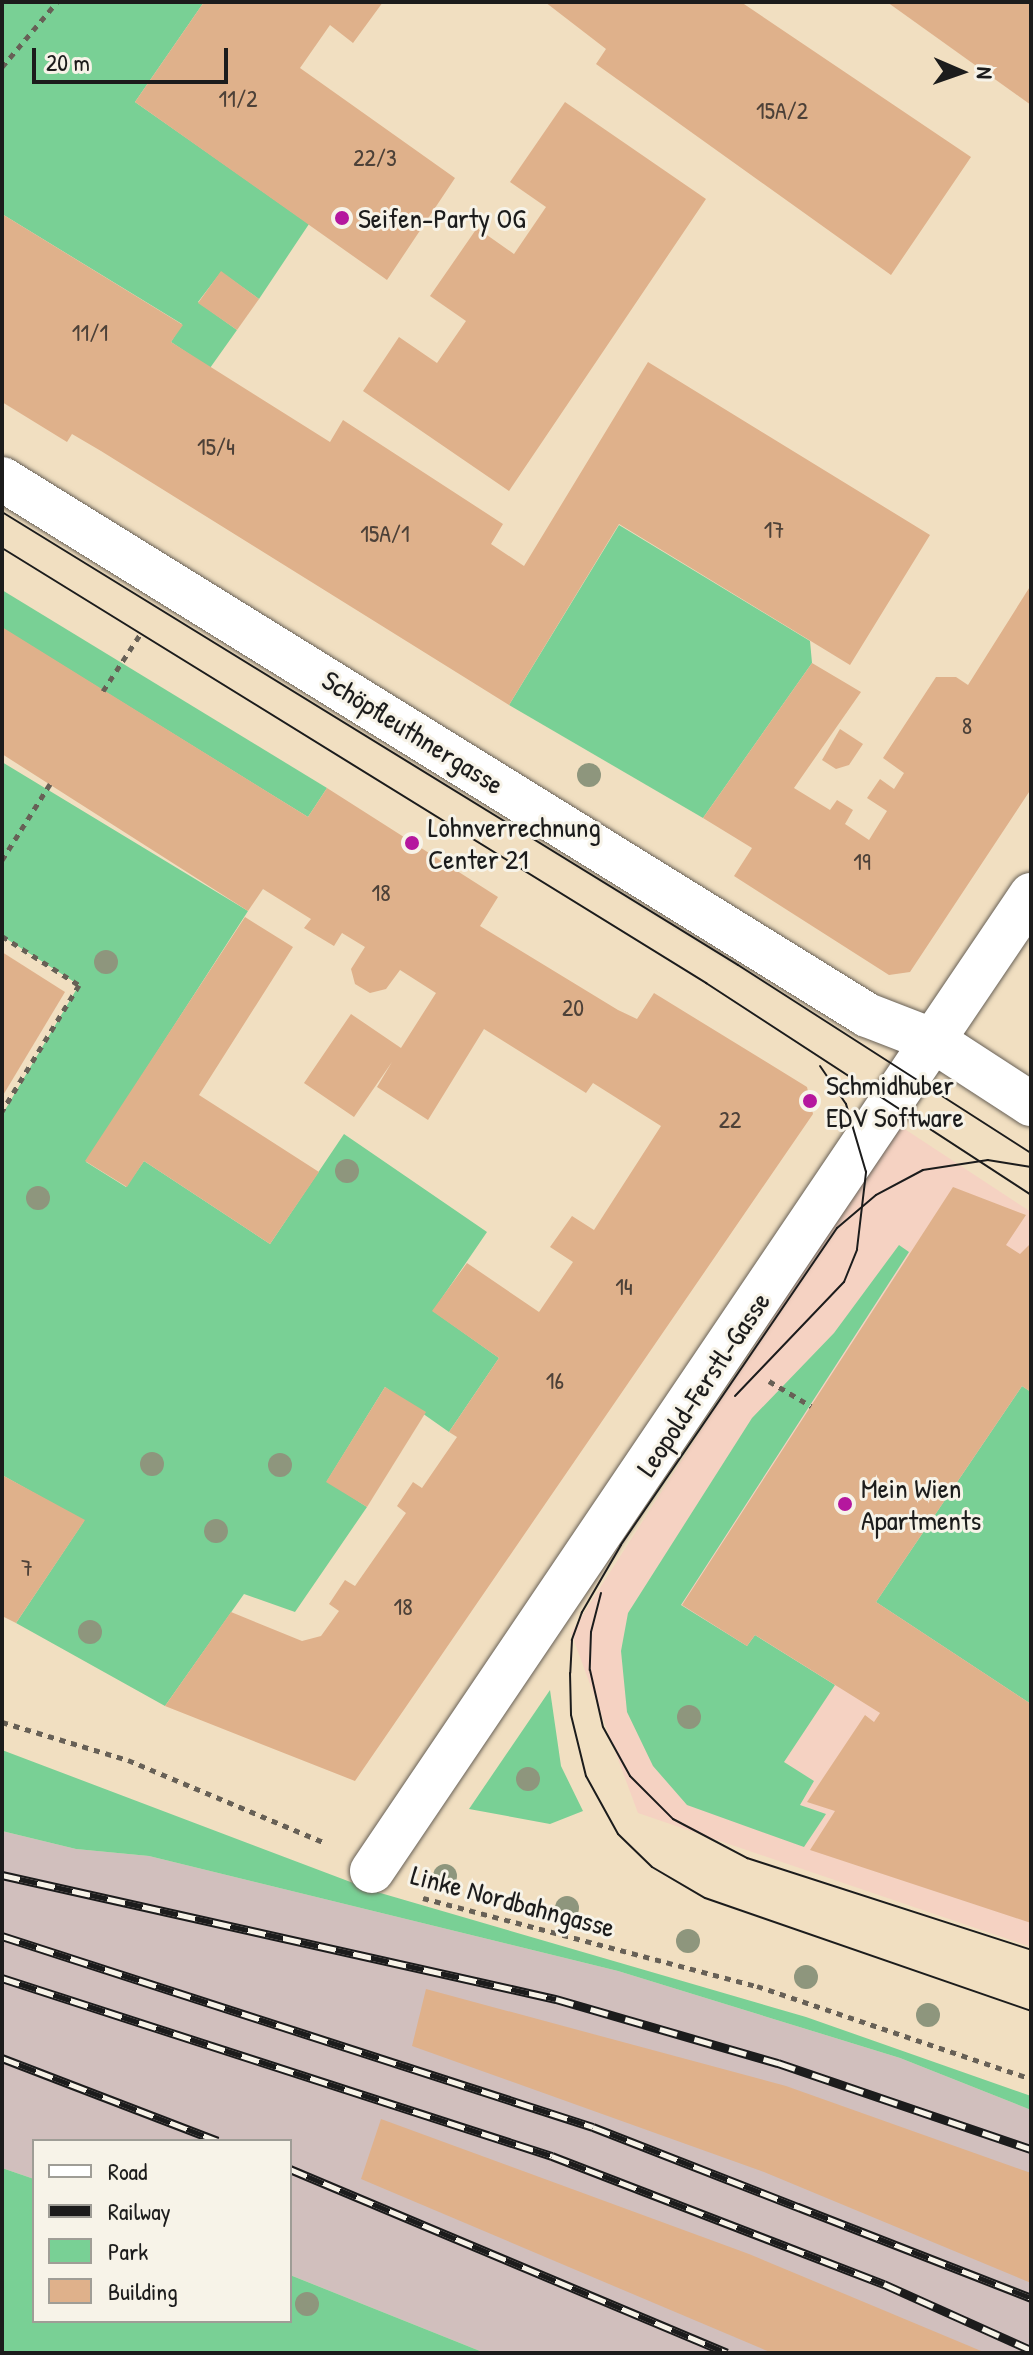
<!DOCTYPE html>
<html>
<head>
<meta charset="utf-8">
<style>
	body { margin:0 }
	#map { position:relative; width:1033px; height:2355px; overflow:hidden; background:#f1dfc1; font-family:"Patrick Hand",sans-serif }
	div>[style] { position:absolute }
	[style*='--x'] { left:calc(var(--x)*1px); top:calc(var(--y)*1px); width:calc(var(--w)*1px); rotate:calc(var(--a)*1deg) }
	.built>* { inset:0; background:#f5d2c2 }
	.industrial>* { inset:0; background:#d1bfbd }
	.green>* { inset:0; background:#79d095 }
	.building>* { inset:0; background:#dfb18b }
	.path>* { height:5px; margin-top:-2.5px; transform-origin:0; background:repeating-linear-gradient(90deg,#676056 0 6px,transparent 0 12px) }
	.roads { filter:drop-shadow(0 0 2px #676056) drop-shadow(0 0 2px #676056) }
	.minor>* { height:44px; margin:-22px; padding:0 22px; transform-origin:22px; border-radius:22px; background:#fff }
	.tram>* { height:2px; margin:-1px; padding:0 1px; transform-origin:1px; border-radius:1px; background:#1c1c1c }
	.rail>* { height:9px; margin-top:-4.5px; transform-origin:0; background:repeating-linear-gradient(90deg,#f7f3e8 0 18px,#1c1c1c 0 36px); box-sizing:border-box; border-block:2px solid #1c1c1c }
	.trees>* { width:24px; height:24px; margin:-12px; border-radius:50%; background:#8e967d }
	.dots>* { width:22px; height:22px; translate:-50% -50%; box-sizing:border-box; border:4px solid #f7f3e8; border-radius:50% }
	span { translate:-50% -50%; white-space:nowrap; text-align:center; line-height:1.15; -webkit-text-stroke:6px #f7f3e8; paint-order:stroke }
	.number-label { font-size:24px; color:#4d4138 }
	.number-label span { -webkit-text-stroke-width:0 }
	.poi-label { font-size:28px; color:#1c1c1c }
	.left { translate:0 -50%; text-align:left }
	.street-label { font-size:28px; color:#1c1c1c }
	.frame { position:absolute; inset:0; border:4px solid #1c1c1c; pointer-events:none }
	.legend { position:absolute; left:32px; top:2139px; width:260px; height:184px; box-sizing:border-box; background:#f7f3e8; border:2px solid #9f9d96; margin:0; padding:10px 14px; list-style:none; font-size:24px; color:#1c1c1c }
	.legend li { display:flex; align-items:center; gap:16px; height:40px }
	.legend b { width:40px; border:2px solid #9f9d96 }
	.north { position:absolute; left:921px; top:32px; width:80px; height:80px; -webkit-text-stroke:6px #f7f3e8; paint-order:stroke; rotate:92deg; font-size:22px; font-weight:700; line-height:32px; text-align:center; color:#1c1c1c }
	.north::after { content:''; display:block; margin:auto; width:28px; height:36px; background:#1c1c1c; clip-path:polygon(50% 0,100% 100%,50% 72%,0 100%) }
	.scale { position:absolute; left:32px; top:48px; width:196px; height:36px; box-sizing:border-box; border:4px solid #1c1c1c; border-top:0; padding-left:10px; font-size:24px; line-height:28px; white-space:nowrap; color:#1c1c1c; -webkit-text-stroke:6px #f7f3e8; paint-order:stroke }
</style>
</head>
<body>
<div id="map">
	<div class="built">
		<i style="clip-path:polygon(897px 1124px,1031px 1212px,1031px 1947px,638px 1813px,571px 1633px)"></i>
	</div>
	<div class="industrial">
		<i style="clip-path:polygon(2px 1831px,76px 1849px,149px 1856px,618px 1971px,900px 2058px,1031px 2110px,1031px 2353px,485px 2353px,290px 2275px,290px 2141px,34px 2141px,34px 2179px,2px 2168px)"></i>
	</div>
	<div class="green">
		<i style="clip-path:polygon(2px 2px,204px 2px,135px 102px,309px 224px,259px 299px,221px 272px,198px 302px,237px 330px,210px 368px,171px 342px,182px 324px,2px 214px)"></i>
		<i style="clip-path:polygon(619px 525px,810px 641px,812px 663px,703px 818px,509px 705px)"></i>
		<i style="clip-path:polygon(2px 590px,327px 788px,308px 817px,2px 628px)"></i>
		<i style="clip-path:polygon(2px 762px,248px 911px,86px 1162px,126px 1187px,144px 1161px,270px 1244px,344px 1134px,487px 1232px,433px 1311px,499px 1358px,449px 1432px,385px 1387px,327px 1481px,367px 1507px,295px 1612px,244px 1594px,165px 1706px,16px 1623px,84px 1521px,2px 1475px,2px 1115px,79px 985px,2px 936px)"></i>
		<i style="clip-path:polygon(899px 1245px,909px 1252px,681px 1605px,747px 1646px,755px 1635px,835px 1685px,784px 1762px,814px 1781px,800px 1805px,826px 1814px,804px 1847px,687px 1805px,653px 1766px,627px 1712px,621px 1651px,628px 1613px,752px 1418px,834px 1333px)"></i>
		<i style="clip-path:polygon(1022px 1386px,1031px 1392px,1031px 1704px,876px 1602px)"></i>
		<i style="clip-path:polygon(550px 1690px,561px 1766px,583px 1811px,550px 1824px,469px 1809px)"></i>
		<i style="clip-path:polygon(2px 1750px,377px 1892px,806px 2017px,1031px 2096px,1031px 2110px,900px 2058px,618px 1971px,149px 1856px,76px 1849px,2px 1831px)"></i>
		<i style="clip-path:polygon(2px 2168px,34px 2179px,34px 2321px,290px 2321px,290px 2275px,485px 2353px,2px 2353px)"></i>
	</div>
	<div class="building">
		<i style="clip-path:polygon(204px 2px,383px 2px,353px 43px,330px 25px,300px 68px,455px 178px,387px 280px,135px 102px)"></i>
		<i style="clip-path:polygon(545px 2px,741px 2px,971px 157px,891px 275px,596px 64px,606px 49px)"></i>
		<i style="clip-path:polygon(887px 2px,1031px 2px,1031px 105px)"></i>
		<i style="clip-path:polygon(565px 102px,706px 199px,509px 491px,363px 391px,399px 337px,437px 363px,466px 321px,430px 296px,477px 228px,514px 254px,546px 207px,510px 182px)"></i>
		<i style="clip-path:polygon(2px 214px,183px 325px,171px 342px,330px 442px,343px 420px,503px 524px,491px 544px,524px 566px,648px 362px,930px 535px,850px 665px,619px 524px,509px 705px,101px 451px,72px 434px,67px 442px,2px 402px)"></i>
		<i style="clip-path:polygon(221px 271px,259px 299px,237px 330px,198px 303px)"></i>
		<i style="clip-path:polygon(1031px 585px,1031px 789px,910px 972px,889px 975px,734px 876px,752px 848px,703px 818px,812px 663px,861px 692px,794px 788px,830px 810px,837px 800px,853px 810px,845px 824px,869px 840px,887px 811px,867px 798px,880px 779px,894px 789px,904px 773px,883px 758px,936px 677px,956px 677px,968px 685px)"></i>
		<i style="clip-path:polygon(2px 627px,308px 817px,327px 788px,498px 897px,480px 926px,618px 1010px,637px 1019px,654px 993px,807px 1087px,813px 1114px,355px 1781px,165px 1706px,231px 1612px,302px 1641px,321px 1636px,339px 1611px,329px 1604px,345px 1580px,355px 1586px,406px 1513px,397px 1506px,413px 1482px,422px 1488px,457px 1437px,449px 1432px,499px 1358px,432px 1311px,467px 1263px,539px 1312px,573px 1262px,550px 1247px,572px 1216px,594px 1230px,661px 1126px,593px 1083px,586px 1093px,484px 1029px,428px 1120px,377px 1087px,392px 1062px,354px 1117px,304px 1083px,351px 1014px,401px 1048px,436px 993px,400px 970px,386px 989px,370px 993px,355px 984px,351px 969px,365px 947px,342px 933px,334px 946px,304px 928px,311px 919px,263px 889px,248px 911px,2px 754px)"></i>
		<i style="clip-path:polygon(840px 729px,863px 744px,849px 765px,836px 769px,822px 760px)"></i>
		<i style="clip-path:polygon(245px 917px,293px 947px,199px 1095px,319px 1172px,270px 1244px,144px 1161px,127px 1187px,85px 1161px)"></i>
		<i style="clip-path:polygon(2px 952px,65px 992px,2px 1097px)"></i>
		<i style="clip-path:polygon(953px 1187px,1026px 1215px,1006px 1245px,1020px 1254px,1031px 1243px,1031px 1392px,1022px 1386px,876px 1602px,1031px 1704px,1031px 1923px,810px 1850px,835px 1811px,807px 1802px,865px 1715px,874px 1722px,880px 1713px,755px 1635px,747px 1646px,682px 1605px)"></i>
		<i style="clip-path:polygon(385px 1387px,426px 1412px,367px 1507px,326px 1482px)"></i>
		<i style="clip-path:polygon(2px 1475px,85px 1520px,16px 1623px,2px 1616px)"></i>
		<i style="clip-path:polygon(426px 1989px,786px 2086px,1031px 2173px,1031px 2283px,764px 2172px,412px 2046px)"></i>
		<i style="clip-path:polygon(381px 2119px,749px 2254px,986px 2353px,772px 2353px,361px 2179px)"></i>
	</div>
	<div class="path">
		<i style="--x:2;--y:67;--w:85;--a:-49.8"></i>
		<i style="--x:103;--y:691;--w:69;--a:-56.8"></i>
		<i style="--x:2;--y:860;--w:90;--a:-57.7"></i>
		<i style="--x:2;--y:936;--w:91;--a:32.5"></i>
		<i style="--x:79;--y:985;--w:148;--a:121.4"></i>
		<i style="--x:769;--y:1381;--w:49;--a:30.8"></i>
		<i style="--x:2;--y:1722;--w:132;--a:16.8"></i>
		<i style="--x:128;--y:1760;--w:214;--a:22.8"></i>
		<i style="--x:423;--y:1898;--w:345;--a:14.8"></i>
		<i style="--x:757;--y:1986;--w:289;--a:18.7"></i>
	</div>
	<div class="roads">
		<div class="minor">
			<i style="--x:2;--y:479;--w:1018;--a:31.78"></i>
			<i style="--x:867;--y:1015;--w:72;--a:21.2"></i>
			<i style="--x:934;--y:1041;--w:116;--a:33"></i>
			<i style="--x:372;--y:1871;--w:1178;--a:-55.97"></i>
		</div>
	</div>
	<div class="tram">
		<i style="--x:2;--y:512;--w:864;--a:31.61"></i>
		<i style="--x:738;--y:965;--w:348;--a:32.7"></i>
		<i style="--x:2;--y:548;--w:828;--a:31.71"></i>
		<i style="--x:706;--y:983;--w:388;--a:33.1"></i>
		<i style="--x:1031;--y:1167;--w:44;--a:-170.8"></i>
		<i style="--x:988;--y:1160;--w:66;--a:171.3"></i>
		<i style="--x:923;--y:1170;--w:53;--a:152"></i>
		<i style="--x:876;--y:1195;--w:51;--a:139.8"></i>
		<i style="--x:837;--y:1228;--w:384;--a:124.3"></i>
		<i style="--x:621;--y:1545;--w:78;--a:120.2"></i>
		<i style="--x:582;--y:1612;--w:30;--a:110"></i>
		<i style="--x:572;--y:1640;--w:33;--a:93"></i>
		<i style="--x:570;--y:1673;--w:42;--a:88.6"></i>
		<i style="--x:571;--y:1715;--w:63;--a:76.2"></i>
		<i style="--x:586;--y:1776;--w:66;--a:61.1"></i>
		<i style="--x:618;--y:1834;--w:47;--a:44.1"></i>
		<i style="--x:652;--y:1867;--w:61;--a:30.3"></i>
		<i style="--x:705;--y:1898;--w:345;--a:19.1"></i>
		<i style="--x:735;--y:1396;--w:158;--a:-46.3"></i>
		<i style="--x:844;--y:1282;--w:35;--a:-68"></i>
		<i style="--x:857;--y:1249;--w:78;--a:-83.3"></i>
		<i style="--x:866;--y:1172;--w:71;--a:-106.4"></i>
		<i style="--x:846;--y:1104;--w:46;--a:-124.4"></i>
		<i style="--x:601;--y:1593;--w:40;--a:104.4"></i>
		<i style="--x:591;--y:1632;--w:38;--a:92"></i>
		<i style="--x:590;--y:1670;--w:58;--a:77.2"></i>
		<i style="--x:603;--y:1727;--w:56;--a:61.1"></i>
		<i style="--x:630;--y:1776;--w:61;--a:45"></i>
		<i style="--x:673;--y:1819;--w:84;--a:27.8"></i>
		<i style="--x:747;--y:1858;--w:299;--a:17.9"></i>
	</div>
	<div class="rail">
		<i style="--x:2;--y:1875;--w:568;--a:12.62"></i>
		<i style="--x:556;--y:1999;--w:231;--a:16.1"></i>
		<i style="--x:778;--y:2063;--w:267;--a:18.8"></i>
		<i style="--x:2;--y:1936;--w:621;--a:17.91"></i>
		<i style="--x:593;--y:2127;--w:470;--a:21.3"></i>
		<i style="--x:2;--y:1978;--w:578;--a:17.93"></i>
		<i style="--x:552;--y:2156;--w:356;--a:21.1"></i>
		<i style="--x:884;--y:2284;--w:161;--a:24.2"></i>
		<i style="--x:2;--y:2058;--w:231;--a:21"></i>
		<i style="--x:290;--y:2169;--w:474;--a:22.8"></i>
	</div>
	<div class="trees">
		<i style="left:589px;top:775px"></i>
		<i style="left:106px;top:962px"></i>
		<i style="left:347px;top:1171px"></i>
		<i style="left:38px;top:1198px"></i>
		<i style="left:152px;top:1464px"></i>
		<i style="left:280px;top:1465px"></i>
		<i style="left:216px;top:1531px"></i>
		<i style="left:90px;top:1632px"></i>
		<i style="left:689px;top:1717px"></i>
		<i style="left:528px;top:1779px"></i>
		<i style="left:445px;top:1876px"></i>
		<i style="left:567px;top:1908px"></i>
		<i style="left:688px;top:1941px"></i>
		<i style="left:806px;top:1977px"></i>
		<i style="left:928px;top:2015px"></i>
		<i style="left:307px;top:2304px"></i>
	</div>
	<div class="dots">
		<i style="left:342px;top:218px;background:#b5179e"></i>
		<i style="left:412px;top:843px;background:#b5179e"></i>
		<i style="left:810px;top:1101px;background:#b5179e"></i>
		<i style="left:845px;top:1504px;background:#b5179e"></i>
	</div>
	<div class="number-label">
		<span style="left:238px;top:99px">11/2</span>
		<span style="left:782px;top:111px">15A/2</span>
		<span style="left:375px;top:158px">22/3</span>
		<span style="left:90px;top:333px">11/1</span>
		<span style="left:216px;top:447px">15/4</span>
		<span style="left:774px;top:530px">17</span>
		<span style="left:385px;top:534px">15A/1</span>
		<span style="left:967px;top:726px">8</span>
		<span style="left:862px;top:862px">19</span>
		<span style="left:381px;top:893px">18</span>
		<span style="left:573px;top:1008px">20</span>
		<span style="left:730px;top:1120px">22</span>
		<span style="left:624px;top:1287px">14</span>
		<span style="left:555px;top:1381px">16</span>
		<span style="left:27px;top:1568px">7</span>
		<span style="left:403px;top:1607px">18</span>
	</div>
	<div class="poi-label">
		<span class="left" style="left:358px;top:218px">Seifen-Party OG</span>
		<span class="left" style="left:428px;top:843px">Lohnverrechnung<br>Center 21</span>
		<span class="left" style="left:826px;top:1101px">Schmidhuber<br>EDV Software</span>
		<span class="left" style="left:861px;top:1504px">Mein Wien<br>Apartments</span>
	</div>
	<div class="street-label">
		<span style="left:413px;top:732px;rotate:32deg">Schöpfleuthnergasse</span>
		<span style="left:703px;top:1384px;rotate:-56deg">Leopold-Ferstl-Gasse</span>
		<span style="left:513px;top:1901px;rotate:15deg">Linke Nordbahngasse</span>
	</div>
	<div class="frame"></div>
	<ul class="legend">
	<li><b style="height:10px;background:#fff"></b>Road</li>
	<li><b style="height:10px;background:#1c1c1c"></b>Railway</li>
	<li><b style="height:22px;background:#79d095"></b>Park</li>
	<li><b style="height:22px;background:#dfb18b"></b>Building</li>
	</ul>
	<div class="north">N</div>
	<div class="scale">20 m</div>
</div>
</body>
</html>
